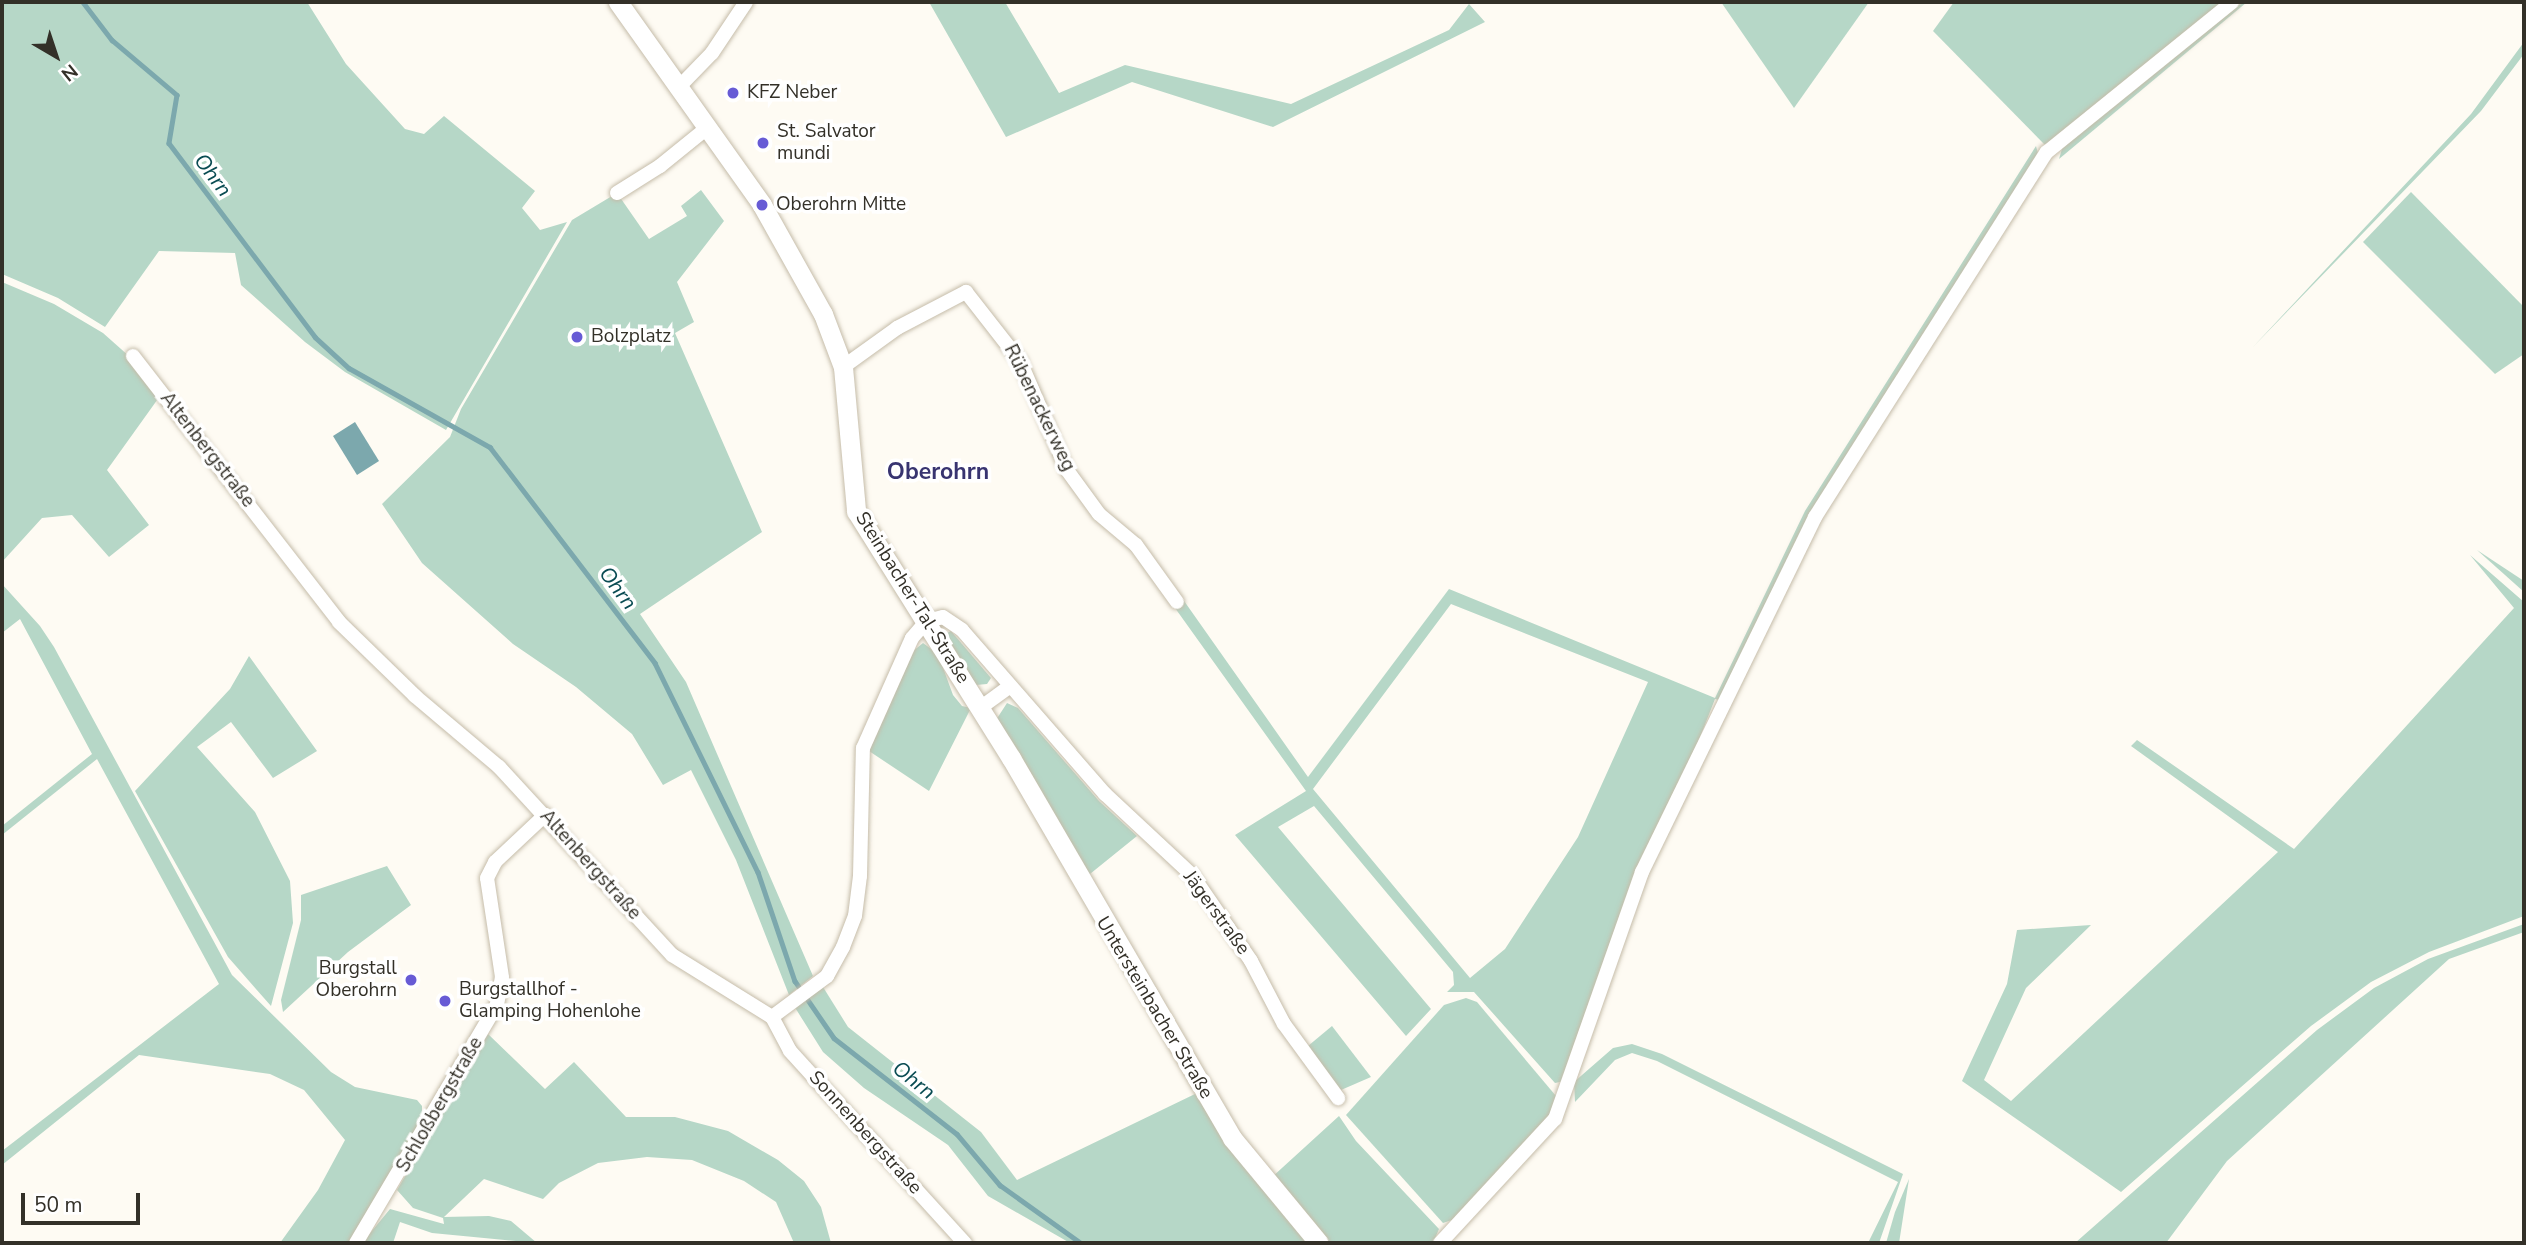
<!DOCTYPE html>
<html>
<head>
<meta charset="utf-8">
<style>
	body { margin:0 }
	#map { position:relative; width:2526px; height:1245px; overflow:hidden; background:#fefbf3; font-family:"Nunito Sans",sans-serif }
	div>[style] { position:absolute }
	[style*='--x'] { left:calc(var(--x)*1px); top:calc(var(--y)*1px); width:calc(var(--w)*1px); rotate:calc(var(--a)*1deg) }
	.green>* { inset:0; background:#b6d7c7 }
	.water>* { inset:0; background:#7ca8ad }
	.stream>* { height:4.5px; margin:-2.25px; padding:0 2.25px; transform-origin:2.25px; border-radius:2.25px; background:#7ca8ad }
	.roads { filter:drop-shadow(0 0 2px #c5bca9) drop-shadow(0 0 2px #c5bca9) }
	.minor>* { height:14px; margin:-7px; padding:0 7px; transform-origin:7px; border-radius:7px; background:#fff }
	.secondary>* { height:19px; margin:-9.5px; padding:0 9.5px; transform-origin:9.5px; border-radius:9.5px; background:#fff }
	.dots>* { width:19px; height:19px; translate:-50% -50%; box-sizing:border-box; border:4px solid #fff; border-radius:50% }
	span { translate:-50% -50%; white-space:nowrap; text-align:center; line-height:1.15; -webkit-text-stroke:7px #fff; paint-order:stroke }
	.poi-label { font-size:19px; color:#333028 }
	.left { translate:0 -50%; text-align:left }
	.right { translate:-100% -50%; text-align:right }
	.street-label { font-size:19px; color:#333028 }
	.water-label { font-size:21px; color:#0a4c53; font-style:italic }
	.quarter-label { font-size:23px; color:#383470; font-weight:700 }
	.frame { position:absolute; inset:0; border:4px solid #333028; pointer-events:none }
	.north { position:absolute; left:21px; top:21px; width:70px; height:70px; -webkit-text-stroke:5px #fff; paint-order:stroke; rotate:141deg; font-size:19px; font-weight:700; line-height:28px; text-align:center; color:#333028 }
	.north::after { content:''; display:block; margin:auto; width:24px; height:32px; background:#333028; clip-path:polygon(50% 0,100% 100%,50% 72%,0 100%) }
	.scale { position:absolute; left:21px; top:1193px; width:119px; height:32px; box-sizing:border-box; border:4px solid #333028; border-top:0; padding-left:9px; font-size:21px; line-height:24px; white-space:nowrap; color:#333028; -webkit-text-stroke:5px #fff; paint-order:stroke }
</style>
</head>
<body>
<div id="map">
	<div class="green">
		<i style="clip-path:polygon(2px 2px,307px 2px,346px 64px,405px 129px,424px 134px,444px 116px,535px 191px,522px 208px,540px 230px,567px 222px,446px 430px,345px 372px,305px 342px,241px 285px,235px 253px,159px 251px,105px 327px,58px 298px,2px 274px)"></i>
		<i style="clip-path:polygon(929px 2px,1005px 2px,1059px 93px,1125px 65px,1291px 104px,1449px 30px,1469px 4px,1485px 22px,1273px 127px,1132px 82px,1006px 137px)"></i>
		<i style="clip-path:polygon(1721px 2px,1869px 2px,1794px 108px)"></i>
		<i style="clip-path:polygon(1954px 2px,2226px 2px,2052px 144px,2044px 144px,1933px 31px)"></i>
		<i style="clip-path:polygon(2247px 2px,2059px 159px,2064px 142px,2231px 8px)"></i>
		<i style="clip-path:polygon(2524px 42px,2524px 54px,2481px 111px,2252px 348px,2471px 114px)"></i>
		<i style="clip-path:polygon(evenodd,2036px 146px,2039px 157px,1812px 516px,1720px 700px,1715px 699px,1565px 1081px,1555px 1083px,1474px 992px,1447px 992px,1454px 985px,1453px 972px,1314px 806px,1278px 827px,1431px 1009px,1406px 1036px,1235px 835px,1306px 791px,1160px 587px,1170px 581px,1308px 777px,1449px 589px,1715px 698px,1805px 511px,2036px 146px,1451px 604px,1648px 682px,1578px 837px,1505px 949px,1470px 978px,1313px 789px,1451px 604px)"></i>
		<i style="clip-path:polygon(701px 190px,724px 221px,677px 282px,694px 322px,675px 333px,762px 532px,640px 614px,686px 682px,813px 976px,789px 995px,736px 860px,691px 770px,663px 785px,632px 734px,576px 687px,513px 644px,422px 563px,382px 504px,450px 437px,461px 409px,572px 220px,617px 193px,649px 239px,687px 216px,681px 206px)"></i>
		<i style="clip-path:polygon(2411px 192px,2524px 307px,2524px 354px,2495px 374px,2363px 242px)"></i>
		<i style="clip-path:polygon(2px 282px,54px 304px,103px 333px,130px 357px,160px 396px,107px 470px,149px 525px,109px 557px,72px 515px,42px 518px,2px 562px)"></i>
		<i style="clip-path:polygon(2477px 550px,2524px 581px,2524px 592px)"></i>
		<i style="clip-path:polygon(2470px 555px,2524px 602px,2524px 916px,2429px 952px,2371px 982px,2311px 1026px,2121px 1192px,1962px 1081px,2007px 984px,2017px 930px,2091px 925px,2026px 988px,1984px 1080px,2011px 1101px,2278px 852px,2131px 746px,2137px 740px,2294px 849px,2514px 608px)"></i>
		<i style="clip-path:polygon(2px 584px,40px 626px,54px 647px,232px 975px,331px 1072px,355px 1087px,417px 1100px,422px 1106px,422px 1116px,383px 1193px,349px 1243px,280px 1243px,318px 1190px,345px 1140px,304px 1090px,270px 1074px,139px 1055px,2px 1165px,2px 1151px,219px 984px,97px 759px,2px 835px,2px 826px,92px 754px,20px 619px,2px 633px)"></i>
		<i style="clip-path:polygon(951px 631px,991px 678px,987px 684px,976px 685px,945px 634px)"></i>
		<i style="clip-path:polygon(923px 643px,938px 654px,953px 695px,962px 706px,971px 708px,929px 791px,869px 751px,912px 652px)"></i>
		<i style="clip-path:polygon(249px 656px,317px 751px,273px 778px,231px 722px,197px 747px,255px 812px,290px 881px,293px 923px,271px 1006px,228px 957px,135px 791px,230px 689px)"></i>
		<i style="clip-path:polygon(1007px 703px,1018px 708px,1099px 801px,1137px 836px,1085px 878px,996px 720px)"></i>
		<i style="clip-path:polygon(387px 866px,411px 905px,348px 952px,283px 1012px,281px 1000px,301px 920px,301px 895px)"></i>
		<i style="clip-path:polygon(2524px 924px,2524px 932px,2449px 959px,2227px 1161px,2166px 1243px,2075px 1243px,2317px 1030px,2374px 988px,2428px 959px)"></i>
		<i style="clip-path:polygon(823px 987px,848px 1027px,981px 1132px,1017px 1180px,1195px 1094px,1227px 1144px,1309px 1243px,1070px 1243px,988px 1196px,948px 1145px,864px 1088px,823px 1052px,794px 1006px)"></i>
		<i style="clip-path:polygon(1466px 998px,1477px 1002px,1556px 1096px,1550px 1118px,1458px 1218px,1443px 1223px,1346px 1115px,1444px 1005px)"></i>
		<i style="clip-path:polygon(1332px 1026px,1371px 1077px,1341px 1090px,1308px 1046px)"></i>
		<i style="clip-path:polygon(488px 1034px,545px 1089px,574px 1062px,626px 1117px,675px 1117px,728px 1131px,778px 1160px,804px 1181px,821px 1207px,831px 1243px,794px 1243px,776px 1202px,744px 1181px,692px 1160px,647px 1157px,598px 1163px,559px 1183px,543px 1199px,484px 1179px,444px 1217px,489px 1216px,511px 1221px,537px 1243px,432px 1233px,400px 1222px,393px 1243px,362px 1243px,390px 1209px,444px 1224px,443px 1218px,413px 1208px,397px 1190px)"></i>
		<i style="clip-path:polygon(1632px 1044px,1662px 1054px,1903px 1174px,1879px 1243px,1868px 1243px,1898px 1182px,1657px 1061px,1632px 1053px,1615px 1060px,1575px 1102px,1574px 1082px,1613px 1048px)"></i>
		<i style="clip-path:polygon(1339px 1116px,1356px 1141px,1439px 1229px,1433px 1243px,1329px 1243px,1271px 1178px)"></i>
		<i style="clip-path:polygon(1909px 1179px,1899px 1243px,1886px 1243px,1895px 1212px)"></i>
	</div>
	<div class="water">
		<i style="clip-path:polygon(355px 422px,379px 461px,357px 475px,333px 436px)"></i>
	</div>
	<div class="stream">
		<i style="--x:83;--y:2;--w:48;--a:52.7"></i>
		<i style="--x:112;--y:40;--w:85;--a:40.2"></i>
		<i style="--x:177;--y:95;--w:49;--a:99.5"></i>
		<i style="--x:169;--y:143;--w:243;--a:53"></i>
		<i style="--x:315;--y:337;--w:46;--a:42.4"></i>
		<i style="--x:349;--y:368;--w:162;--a:29.3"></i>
		<i style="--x:490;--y:447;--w:272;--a:52.6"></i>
		<i style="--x:655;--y:663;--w:233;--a:63.8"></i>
		<i style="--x:758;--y:872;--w:115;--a:71.3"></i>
		<i style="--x:795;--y:981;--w:69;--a:55.6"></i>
		<i style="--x:834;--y:1038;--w:156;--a:38"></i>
		<i style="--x:957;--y:1134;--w:67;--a:49.9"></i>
		<i style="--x:1000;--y:1185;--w:100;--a:35.6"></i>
	</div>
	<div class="roads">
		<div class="minor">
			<i style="--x:679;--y:87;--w:47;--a:-45.9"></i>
			<i style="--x:712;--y:53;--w:61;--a:-56.3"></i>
			<i style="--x:617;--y:193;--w:51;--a:-32.1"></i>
			<i style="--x:660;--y:166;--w:60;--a:-39"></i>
			<i style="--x:133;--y:356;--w:336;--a:52.2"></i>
			<i style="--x:339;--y:622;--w:106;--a:44.2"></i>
			<i style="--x:415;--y:696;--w:110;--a:40.2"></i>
			<i style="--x:499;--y:767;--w:255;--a:47.4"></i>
			<i style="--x:672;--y:955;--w:118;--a:31.8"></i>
			<i style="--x:772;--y:1017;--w:38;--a:62"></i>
			<i style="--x:790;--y:1051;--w:260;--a:47.7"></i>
			<i style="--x:843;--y:367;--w:67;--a:-35.8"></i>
			<i style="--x:897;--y:328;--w:78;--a:-27.6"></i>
			<i style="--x:966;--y:292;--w:88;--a:52"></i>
			<i style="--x:1020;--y:361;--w:119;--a:66.7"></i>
			<i style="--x:1067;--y:470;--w:54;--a:54"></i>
			<i style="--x:1099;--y:514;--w:48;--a:40"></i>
			<i style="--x:1136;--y:545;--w:70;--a:54.3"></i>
			<i style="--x:980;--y:708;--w:36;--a:-36"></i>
			<i style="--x:772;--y:1017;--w:69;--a:-36.7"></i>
			<i style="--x:827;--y:976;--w:33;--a:-61"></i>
			<i style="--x:843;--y:947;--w:33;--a:-69"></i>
			<i style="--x:855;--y:916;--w:40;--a:-82.9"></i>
			<i style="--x:860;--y:876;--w:128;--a:-88.7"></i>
			<i style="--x:863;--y:748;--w:120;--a:-66"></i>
			<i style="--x:912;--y:638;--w:23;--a:-49"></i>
			<i style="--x:927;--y:621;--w:16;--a:-14"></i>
			<i style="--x:943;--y:617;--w:23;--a:34"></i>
			<i style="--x:962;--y:630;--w:218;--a:48.9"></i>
			<i style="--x:1105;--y:794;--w:119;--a:43"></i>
			<i style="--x:1192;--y:875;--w:104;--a:55.5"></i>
			<i style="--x:1251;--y:961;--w:71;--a:62.4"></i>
			<i style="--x:1284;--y:1024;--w:92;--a:53.9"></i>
			<i style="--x:356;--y:1243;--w:277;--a:-59.4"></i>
			<i style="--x:497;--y:1005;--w:28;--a:-80"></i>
			<i style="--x:502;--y:977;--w:100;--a:-98.6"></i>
			<i style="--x:487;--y:878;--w:18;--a:-63"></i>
			<i style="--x:495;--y:862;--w:69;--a:-43.2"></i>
			<i style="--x:1440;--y:1243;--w:169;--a:-47.2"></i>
			<i style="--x:1555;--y:1119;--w:262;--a:-70.6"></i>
			<i style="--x:1642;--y:872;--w:395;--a:-64"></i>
			<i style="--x:1815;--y:517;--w:432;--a:-57.6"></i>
			<i style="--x:2047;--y:152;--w:238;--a:-39"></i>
		</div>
		<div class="secondary">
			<i style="--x:618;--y:2;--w:249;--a:54.6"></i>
			<i style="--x:762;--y:205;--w:125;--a:60.8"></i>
			<i style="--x:823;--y:314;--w:57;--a:69.3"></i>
			<i style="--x:843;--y:367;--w:145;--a:84.8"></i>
			<i style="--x:856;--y:511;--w:292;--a:57.9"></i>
			<i style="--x:1011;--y:758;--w:440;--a:59.8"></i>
			<i style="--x:1232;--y:1138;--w:136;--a:50.4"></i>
		</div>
	</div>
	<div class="dots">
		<i style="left:733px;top:93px;background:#675bd5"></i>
		<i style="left:763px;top:143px;background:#675bd5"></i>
		<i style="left:762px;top:205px;background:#675bd5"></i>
		<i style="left:577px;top:337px;background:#675bd5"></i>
		<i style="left:411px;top:980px;background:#675bd5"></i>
		<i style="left:445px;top:1001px;background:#675bd5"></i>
	</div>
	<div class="poi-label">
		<span class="left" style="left:747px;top:93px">KFZ Neber</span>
		<span class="left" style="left:777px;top:143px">St. Salvator<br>mundi</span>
		<span class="left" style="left:776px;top:205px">Oberohrn Mitte</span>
		<span class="left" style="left:591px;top:337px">Bolzplatz</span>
		<span class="right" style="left:397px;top:980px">Burgstall<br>Oberohrn</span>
		<span class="left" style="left:459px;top:1001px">Burgstallhof -<br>Glamping Hohenlohe</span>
	</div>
	<div class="street-label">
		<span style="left:1039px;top:408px;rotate:64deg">Rübenackerweg</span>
		<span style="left:207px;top:450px;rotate:52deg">Altenbergstraße</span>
		<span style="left:912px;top:598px;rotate:58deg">Steinbacher-Tal-Straße</span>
		<span style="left:590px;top:865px;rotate:48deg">Altenbergstraße</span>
		<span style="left:1216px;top:913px;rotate:54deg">Jägerstraße</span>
		<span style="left:1154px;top:1008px;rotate:59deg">Untersteinbacher Straße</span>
		<span style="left:440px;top:1105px;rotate:-60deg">Schloßbergstraße</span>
		<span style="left:865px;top:1133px;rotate:48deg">Sonnenbergstraße</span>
	</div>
	<div class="water-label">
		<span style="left:213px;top:175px;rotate:53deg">Ohrn</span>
		<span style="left:618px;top:588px;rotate:53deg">Ohrn</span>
		<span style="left:914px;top:1080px;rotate:38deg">Ohrn</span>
	</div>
	<div class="quarter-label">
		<span style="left:938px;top:472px">Oberohrn</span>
	</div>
	<div class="frame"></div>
	<div class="north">N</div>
	<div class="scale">50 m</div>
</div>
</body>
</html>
